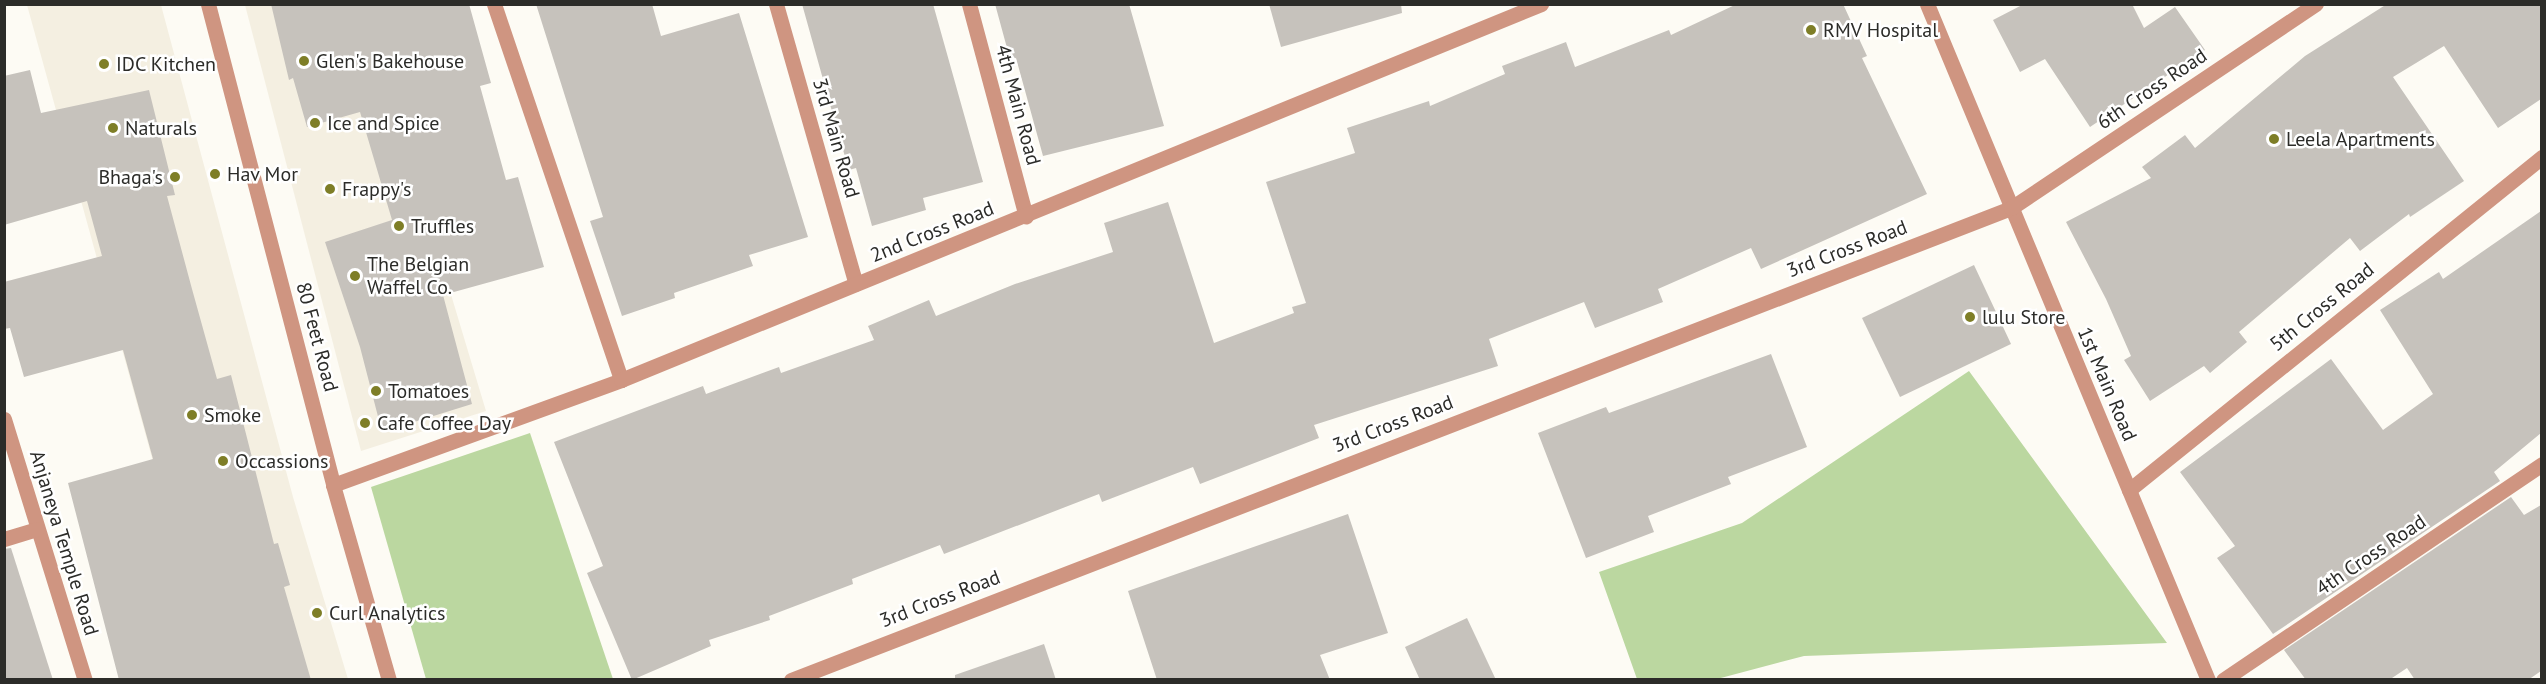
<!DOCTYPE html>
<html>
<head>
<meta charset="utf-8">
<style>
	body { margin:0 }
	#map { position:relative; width:2546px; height:684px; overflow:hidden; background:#fdfbf4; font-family:"PT Sans",sans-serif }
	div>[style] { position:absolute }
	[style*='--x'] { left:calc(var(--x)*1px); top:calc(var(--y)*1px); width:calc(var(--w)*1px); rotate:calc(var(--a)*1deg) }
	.built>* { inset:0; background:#f4efe1 }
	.green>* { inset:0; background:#bbd7a0 }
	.building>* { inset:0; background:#c6c2bc }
	.minor>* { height:15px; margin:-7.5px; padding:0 7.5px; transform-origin:7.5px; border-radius:7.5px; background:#cf9581 }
	.tertiary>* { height:15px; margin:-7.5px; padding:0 7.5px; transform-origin:7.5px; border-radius:7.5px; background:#cf9581 }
	.dots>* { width:16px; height:16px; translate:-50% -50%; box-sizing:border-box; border:3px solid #fff; border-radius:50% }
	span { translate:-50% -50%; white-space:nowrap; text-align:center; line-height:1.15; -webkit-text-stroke:5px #fff; paint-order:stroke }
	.poi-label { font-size:20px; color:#2c2c29 }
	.left { translate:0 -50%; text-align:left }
	.right { translate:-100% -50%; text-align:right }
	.street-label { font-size:20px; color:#2c2c29 }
	.frame { position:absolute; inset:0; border:6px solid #2c2c29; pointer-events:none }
</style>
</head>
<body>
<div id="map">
	<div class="built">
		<i style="clip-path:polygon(27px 5px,161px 5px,293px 497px,348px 679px,213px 679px)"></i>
		<i style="clip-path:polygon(245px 5px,364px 5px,486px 411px,361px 451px)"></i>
	</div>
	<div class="green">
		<i style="clip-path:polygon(1969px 371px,2167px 643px,1804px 656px,1717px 679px,1637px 679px,1599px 572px,1742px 523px)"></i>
		<i style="clip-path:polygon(530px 433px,613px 679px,426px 679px,371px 487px)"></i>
	</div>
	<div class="building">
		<i style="clip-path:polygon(271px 4px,469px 4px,491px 83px,480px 86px,506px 180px,518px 177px,544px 267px,443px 295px,472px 404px,382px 432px,360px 347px,325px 242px,392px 220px,360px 112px,307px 127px,293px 78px,289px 80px)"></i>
		<i style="clip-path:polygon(536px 4px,652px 4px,661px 36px,739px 13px,808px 237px,749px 255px,753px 266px,674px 293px,675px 298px,622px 316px,590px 221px,603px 217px)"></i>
		<i style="clip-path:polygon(802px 4px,933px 4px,983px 182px,923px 198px,926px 210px,872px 226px,856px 168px,849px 170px,838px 133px)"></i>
		<i style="clip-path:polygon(995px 4px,1129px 4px,1164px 126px,1043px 156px,1016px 58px,1010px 59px)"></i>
		<i style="clip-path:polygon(1269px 4px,1401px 4px,1402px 13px,1281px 47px)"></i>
		<i style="clip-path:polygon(1737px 4px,1843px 4px,1867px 56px,1862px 58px,1927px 194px,1761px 269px,1751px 248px,1658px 289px,1663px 302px,1595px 328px,1584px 302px,1489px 339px,1498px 366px,1314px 425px,1319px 438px,1200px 484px,1193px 467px,1102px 502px,1099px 494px,944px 554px,940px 545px,852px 579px,853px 584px,769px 616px,770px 620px,709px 640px,711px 646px,632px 680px,587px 573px,603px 566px,554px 442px,703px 386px,706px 394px,779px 367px,781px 373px,874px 340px,868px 326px,929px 300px,936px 316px,1015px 284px,1113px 252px,1104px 223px,1168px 202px,1214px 343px,1294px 313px,1292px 307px,1306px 303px,1266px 182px,1355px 153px,1347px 128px,1429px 101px,1430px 106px,1505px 74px,1502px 66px,1566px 42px,1575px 67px,1669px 30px,1671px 35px)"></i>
		<i style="clip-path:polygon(2024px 4px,2132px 4px,2144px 28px,2175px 7px,2205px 50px,2090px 127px,2045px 59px,2020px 72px,1993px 20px)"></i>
		<i style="clip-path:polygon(2387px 4px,2541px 4px,2541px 99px,2498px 128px,2444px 46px,2393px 77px,2464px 181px,2410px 217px,2409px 214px,2360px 251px,2350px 238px,2239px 332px,2247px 342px,2210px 373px,2204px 366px,2150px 401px,2124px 360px,2131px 356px,2106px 299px,2066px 222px,2151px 178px,2142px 167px,2185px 135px,2195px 148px,2305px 56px)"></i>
		<i style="clip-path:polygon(30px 70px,41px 113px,149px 90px,175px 195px,167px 196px,192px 289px,217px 379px,231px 375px,274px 544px,278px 543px,290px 585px,284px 587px,311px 680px,119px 680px,68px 483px,153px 459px,123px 350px,24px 377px,10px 328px,4px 329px,4px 282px,102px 256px,87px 201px,4px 225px,4px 76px)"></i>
		<i style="clip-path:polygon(2541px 211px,2541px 433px,2494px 472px,2500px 481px,2273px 634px,2217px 558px,2235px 546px,2180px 472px,2331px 359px,2383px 430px,2433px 394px,2380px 310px,2439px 272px,2443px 279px)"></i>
		<i style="clip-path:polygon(1974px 265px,2011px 344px,1900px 397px,1862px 318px)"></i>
		<i style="clip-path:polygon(1771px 354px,1807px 447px,1728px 477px,1731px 484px,1648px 516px,1654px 532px,1586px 558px,1538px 433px,1606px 407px,1609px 413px)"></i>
		<i style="clip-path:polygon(2511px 497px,2524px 515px,2541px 505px,2541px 671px,2528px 680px,2415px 680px,2407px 668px,2389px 680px,2306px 680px,2284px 650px)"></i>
		<i style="clip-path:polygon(1348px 514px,1388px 633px,1320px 655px,1330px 680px,1157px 680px,1128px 591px)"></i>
		<i style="clip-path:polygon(11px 548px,53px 680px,4px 680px,4px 549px)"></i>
		<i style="clip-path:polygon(1467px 618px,1496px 680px,1420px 680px,1405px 647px)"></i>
		<i style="clip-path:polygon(1044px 644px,1056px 680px,955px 680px,955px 675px)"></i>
	</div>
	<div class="minor">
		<i style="--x:494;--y:4;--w:397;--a:71.3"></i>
		<i style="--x:776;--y:4;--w:291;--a:74.1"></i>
		<i style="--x:969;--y:4;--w:220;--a:75"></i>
		<i style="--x:1927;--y:4;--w:732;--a:67.43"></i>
		<i style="--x:4;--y:419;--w:273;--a:72.8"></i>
		<i style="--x:333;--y:485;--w:307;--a:-20"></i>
		<i style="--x:621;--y:380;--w:994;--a:-22.23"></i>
		<i style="--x:2129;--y:490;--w:531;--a:-38.88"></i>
		<i style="--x:4;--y:539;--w:34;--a:-17"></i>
		<i style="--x:791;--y:680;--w:1308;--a:-21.15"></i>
		<i style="--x:2011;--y:208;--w:367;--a:-33.8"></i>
		<i style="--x:2223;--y:680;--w:385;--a:-34.1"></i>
	</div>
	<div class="tertiary">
		<i style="--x:208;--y:4;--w:497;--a:75.4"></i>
		<i style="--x:333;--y:485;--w:203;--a:74"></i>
	</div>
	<div class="dots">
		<i style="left:1811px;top:30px;background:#7e7e27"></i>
		<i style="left:304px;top:61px;background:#7e7e27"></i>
		<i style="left:104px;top:64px;background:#7e7e27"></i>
		<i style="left:315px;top:123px;background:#7e7e27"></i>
		<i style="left:113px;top:128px;background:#7e7e27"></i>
		<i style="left:2274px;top:139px;background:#7e7e27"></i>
		<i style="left:215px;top:174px;background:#7e7e27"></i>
		<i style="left:175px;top:177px;background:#7e7e27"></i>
		<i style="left:330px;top:189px;background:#7e7e27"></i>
		<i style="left:399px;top:226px;background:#7e7e27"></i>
		<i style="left:355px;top:276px;background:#7e7e27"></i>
		<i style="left:1970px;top:317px;background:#7e7e27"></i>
		<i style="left:376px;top:391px;background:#7e7e27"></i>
		<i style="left:192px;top:415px;background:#7e7e27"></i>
		<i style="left:365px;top:423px;background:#7e7e27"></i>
		<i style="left:223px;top:461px;background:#7e7e27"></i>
		<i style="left:317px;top:613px;background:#7e7e27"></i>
	</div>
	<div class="poi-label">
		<span class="left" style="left:1823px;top:30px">RMV Hospital</span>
		<span class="left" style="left:316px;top:61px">Glen's Bakehouse</span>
		<span class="left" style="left:116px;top:64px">IDC Kitchen</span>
		<span class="left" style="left:327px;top:123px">Ice and Spice</span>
		<span class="left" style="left:125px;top:128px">Naturals</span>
		<span class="left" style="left:2286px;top:139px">Leela Apartments</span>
		<span class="left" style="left:227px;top:174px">Hav Mor</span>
		<span class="right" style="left:163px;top:177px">Bhaga's</span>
		<span class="left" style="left:342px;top:189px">Frappy's</span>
		<span class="left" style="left:411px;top:226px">Truffles</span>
		<span class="left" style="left:367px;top:276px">The Belgian<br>Waffel Co.</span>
		<span class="left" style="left:1982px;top:317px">lulu Store</span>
		<span class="left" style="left:388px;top:391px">Tomatoes</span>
		<span class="left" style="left:204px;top:415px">Smoke</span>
		<span class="left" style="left:377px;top:423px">Cafe Coffee Day</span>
		<span class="left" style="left:235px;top:461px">Occassions</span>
		<span class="left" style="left:329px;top:613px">Curl Analytics</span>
	</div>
	<div class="street-label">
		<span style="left:2152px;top:89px;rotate:-34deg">6th Cross Road</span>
		<span style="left:1018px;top:105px;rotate:75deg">4th Main Road</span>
		<span style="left:836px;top:138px;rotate:74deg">3rd Main Road</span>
		<span style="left:932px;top:232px;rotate:-22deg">2nd Cross Road</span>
		<span style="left:1847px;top:249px;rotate:-21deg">3rd Cross Road</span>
		<span style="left:2322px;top:307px;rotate:-39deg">5th Cross Road</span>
		<span style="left:317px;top:337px;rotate:75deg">80 Feet Road</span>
		<span style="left:2107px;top:384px;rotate:67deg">1st Main Road</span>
		<span style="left:1393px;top:424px;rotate:-21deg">3rd Cross Road</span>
		<span style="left:64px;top:543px;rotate:73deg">Anjaneya Temple Road</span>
		<span style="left:2371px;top:555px;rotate:-34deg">4th Cross Road</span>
		<span style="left:940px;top:599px;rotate:-21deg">3rd Cross Road</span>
	</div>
	<div class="frame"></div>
</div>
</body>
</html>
